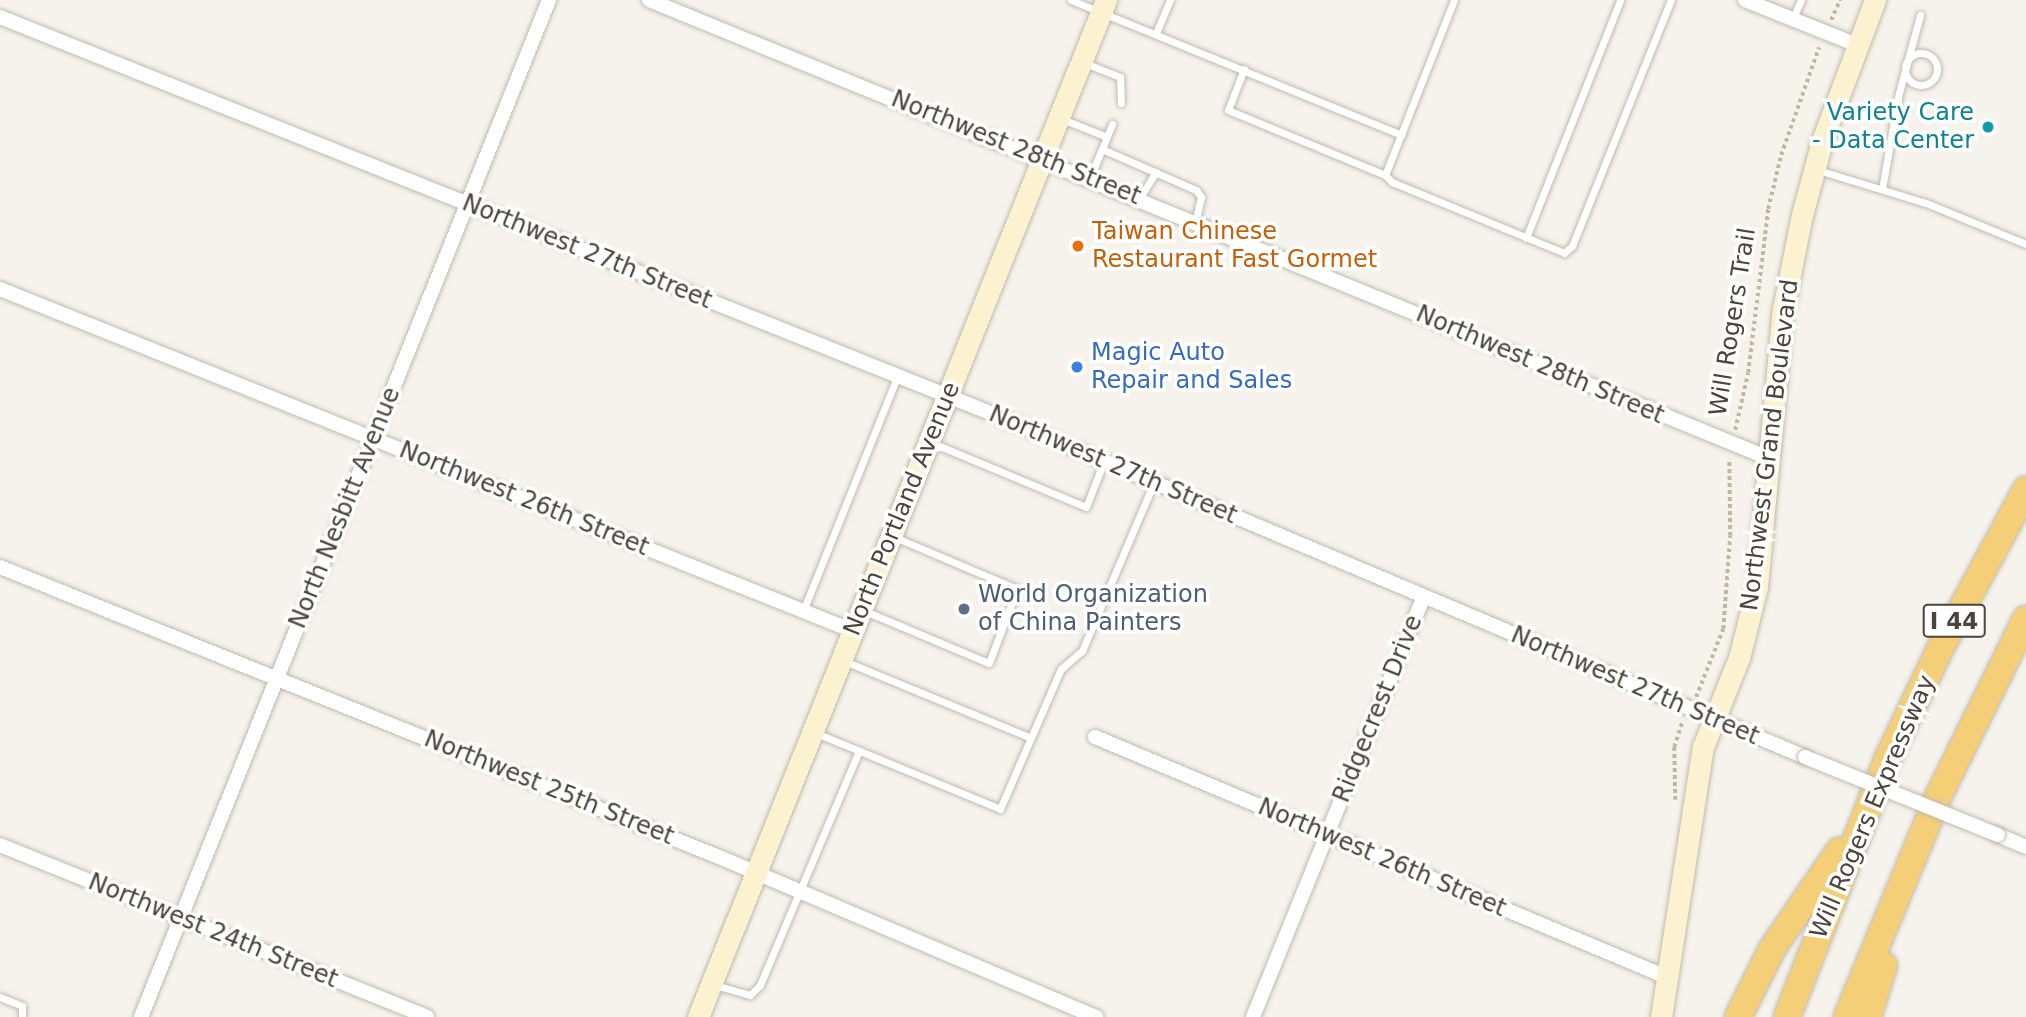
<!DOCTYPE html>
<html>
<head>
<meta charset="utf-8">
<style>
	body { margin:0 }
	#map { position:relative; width:2026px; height:1017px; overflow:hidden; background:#f5f3ec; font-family:"DejaVu Sans",sans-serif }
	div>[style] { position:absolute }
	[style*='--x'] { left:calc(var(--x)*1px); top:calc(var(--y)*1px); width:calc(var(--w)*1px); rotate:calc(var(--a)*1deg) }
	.path>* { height:3.5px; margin-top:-1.75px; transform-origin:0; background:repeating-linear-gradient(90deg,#c1b7a1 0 3.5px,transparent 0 7px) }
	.roads { filter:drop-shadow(0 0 2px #c0bbaf) drop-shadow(0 0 2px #c0bbaf) }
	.lane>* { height:7px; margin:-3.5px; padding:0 3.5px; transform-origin:3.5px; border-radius:3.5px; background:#fff }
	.lane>.ring { margin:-3.5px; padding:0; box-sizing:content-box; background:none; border:7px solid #fff; border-radius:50% }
	.street>* { height:14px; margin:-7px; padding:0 7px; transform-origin:7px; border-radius:7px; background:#fff }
	.secondary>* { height:21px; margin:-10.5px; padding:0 10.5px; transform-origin:10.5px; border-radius:10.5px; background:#fcf2d0 }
	.highway>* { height:26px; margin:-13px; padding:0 13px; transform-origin:13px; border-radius:13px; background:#f5ce78 }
	.bridges { filter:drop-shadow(0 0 2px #c0bbaf) drop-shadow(0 0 2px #c0bbaf) }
	.street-bridge>* { height:14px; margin:-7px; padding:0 7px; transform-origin:7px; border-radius:7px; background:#fff }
	.dots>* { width:19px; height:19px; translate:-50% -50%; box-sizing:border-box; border:4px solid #fff; border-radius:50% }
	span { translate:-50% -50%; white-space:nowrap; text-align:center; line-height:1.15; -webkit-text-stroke:7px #fff; paint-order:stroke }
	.shield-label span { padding:2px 5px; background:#fff; border:2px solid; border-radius:5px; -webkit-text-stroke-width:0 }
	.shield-label { font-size:23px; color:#4a443a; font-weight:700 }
	.culture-label { font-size:24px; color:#0d838f }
	.right { translate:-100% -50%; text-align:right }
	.street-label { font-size:24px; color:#4a443a }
	.food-label { font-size:24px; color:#c56008 }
	.left { translate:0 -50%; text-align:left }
	.shop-label { font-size:24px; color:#366cbe }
	.service-label { font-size:24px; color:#4e5e75 }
</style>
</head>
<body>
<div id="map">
	<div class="path">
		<i style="--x:1831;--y:20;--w:22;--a:-66"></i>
		<i style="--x:1735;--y:430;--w:58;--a:-77.2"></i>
		<i style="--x:1748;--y:373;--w:165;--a:-83"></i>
		<i style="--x:1768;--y:209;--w:56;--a:-76.5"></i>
		<i style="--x:1781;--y:155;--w:114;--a:-70.6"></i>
		<i style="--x:1696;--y:697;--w:73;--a:-68.3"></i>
		<i style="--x:1723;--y:629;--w:93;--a:-85.7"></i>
		<i style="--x:1730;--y:536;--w:77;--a:-90.7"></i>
		<i style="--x:1675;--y:800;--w:53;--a:-91.1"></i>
		<i style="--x:1674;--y:747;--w:26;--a:-72"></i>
	</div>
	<div class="roads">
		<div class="lane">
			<i style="--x:1071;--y:0;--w:357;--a:22.2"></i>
			<i style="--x:1454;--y:0;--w:188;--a:111.5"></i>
			<i style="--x:1385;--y:175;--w:10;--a:45"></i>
			<i style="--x:1392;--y:182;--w:186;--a:22.4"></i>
			<i style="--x:1564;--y:253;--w:11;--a:-41"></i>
			<i style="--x:1572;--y:246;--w:265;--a:-68.1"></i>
			<i style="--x:1793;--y:18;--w:20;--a:-66"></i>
			<i style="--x:1156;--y:33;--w:36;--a:-67"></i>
			<i class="ring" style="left:1905px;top:53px;width:25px;height:25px"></i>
			<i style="--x:1082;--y:62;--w:41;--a:21.5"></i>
			<i style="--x:1120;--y:77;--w:26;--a:88"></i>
			<i style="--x:1244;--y:69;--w:44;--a:111.3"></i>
			<i style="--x:1228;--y:110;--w:170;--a:22.5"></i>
			<i style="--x:1062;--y:119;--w:48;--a:21.8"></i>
			<i style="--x:1102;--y:149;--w:27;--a:-68"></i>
			<i style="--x:1818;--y:170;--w:113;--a:17"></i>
			<i style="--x:1926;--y:203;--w:108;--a:22.3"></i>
			<i style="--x:1090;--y:178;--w:31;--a:-68"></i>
			<i style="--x:1102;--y:149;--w:103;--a:23.6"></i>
			<i style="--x:1196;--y:190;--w:9;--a:54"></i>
			<i style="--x:1201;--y:197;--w:26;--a:103"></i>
			<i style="--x:1882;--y:189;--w:97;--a:-80"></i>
			<i style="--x:1899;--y:93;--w:81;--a:-74.9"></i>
			<i style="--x:1139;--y:199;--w:32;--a:-58"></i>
			<i style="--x:1526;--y:238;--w:256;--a:-68.4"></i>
			<i style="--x:930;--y:442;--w:169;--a:22.6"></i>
			<i style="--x:1086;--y:507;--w:49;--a:-68.6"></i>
			<i style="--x:803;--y:611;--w:252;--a:-68.1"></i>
			<i style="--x:865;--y:611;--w:134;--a:22.8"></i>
			<i style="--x:989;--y:663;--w:79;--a:-69.3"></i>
			<i style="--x:1017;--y:589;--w:136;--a:-157"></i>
			<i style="--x:842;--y:660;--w:204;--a:22.4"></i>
			<i style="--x:816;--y:733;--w:199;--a:22.4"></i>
			<i style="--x:1000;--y:809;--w:153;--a:-66.5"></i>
			<i style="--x:1061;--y:669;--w:28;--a:-41"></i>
			<i style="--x:1082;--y:651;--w:184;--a:-66.9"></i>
			<i style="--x:715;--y:985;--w:36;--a:16"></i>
			<i style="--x:750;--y:995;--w:14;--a:-45"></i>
			<i style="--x:760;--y:985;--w:254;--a:-67.1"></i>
			<i style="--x:0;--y:997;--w:24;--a:22"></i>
			<i style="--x:22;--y:1006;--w:11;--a:90"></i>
		</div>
		<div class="street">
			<i style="--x:649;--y:0;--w:1212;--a:22.25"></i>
			<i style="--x:1745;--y:0;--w:118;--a:21.8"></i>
			<i style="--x:0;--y:17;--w:1053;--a:21.79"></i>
			<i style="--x:978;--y:408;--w:898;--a:22.88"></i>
			<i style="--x:0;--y:289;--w:919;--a:21.85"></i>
			<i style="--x:0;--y:567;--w:775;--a:21.97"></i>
			<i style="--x:719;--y:857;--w:410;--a:23"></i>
			<i style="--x:1095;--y:737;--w:623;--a:22.78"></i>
			<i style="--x:1998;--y:835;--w:30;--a:23"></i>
			<i style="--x:0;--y:845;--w:460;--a:21.9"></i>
			<i style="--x:141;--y:1017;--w:1096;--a:-68.14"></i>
			<i style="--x:1253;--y:1017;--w:454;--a:-67.9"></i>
		</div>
		<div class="secondary">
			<i style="--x:698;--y:1017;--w:1096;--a:-68.14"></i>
			<i style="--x:1661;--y:1017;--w:273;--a:-81.2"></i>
			<i style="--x:1703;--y:747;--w:96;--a:-68"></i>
			<i style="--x:1739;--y:658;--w:73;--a:-75.8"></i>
			<i style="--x:1757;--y:587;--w:279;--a:-84.7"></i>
			<i style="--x:1783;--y:309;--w:96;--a:-78.6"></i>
			<i style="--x:1802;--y:215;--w:77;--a:-74.9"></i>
			<i style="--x:1822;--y:141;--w:151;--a:-69.4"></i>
		</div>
		<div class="highway">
			<i style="--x:1738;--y:1017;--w:76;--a:-63.4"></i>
			<i style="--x:1772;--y:949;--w:119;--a:-55.6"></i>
			<i style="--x:1787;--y:1017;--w:280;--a:-68.7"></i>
			<i style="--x:1889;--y:756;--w:119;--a:-64.5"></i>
			<i style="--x:1940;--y:649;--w:181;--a:-61.6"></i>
			<i style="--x:1847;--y:1017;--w:243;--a:-67.5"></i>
			<i style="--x:1940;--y:793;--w:194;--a:-63.7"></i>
			<i style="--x:1868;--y:1017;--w:54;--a:-72.9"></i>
		</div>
	</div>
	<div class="bridges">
		<div class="street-bridge">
			<i style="--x:1805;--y:757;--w:208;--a:22"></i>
		</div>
	</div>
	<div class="dots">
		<i style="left:1988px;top:127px;background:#0f9aa8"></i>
		<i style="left:1078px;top:246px;background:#e8710a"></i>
		<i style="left:1077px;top:367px;background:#3f7fe0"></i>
		<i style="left:964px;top:609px;background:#5c6f8a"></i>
	</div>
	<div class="shield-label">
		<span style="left:1954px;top:621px">I 44</span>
	</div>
	<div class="culture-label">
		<span class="right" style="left:1974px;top:127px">Variety Care<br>- Data Center</span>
	</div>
	<div class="street-label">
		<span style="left:1016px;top:148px;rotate:22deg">Northwest 28th Street</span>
		<span style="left:587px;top:252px;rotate:22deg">Northwest 27th Street</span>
		<span style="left:1733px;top:322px;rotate:-81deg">Will Rogers Trail</span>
		<span style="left:1540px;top:365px;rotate:23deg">Northwest 28th Street</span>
		<span style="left:1770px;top:445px;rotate:-83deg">Northwest Grand Boulevard</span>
		<span style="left:1113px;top:465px;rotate:23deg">Northwest 27th Street</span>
		<span style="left:524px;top:499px;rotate:22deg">Northwest 26th Street</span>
		<span style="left:345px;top:508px;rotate:-68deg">North Nesbitt Avenue</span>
		<span style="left:902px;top:509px;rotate:-68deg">North Portland Avenue</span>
		<span style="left:1635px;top:686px;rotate:23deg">Northwest 27th Street</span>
		<span style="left:1378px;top:709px;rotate:-68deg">Ridgecrest Drive</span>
		<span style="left:549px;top:788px;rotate:22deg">Northwest 25th Street</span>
		<span style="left:1873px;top:807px;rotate:-67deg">Will Rogers Expressway</span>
		<span style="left:1382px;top:858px;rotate:23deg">Northwest 26th Street</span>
		<span style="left:213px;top:931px;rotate:22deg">Northwest 24th Street</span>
	</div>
	<div class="food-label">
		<span class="left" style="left:1092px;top:246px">Taiwan Chinese<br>Restaurant Fast Gormet</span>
	</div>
	<div class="shop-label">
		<span class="left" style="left:1091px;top:367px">Magic Auto<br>Repair and Sales</span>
	</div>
	<div class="service-label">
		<span class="left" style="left:978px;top:609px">World Organization<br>of China Painters</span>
	</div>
</div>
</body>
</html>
